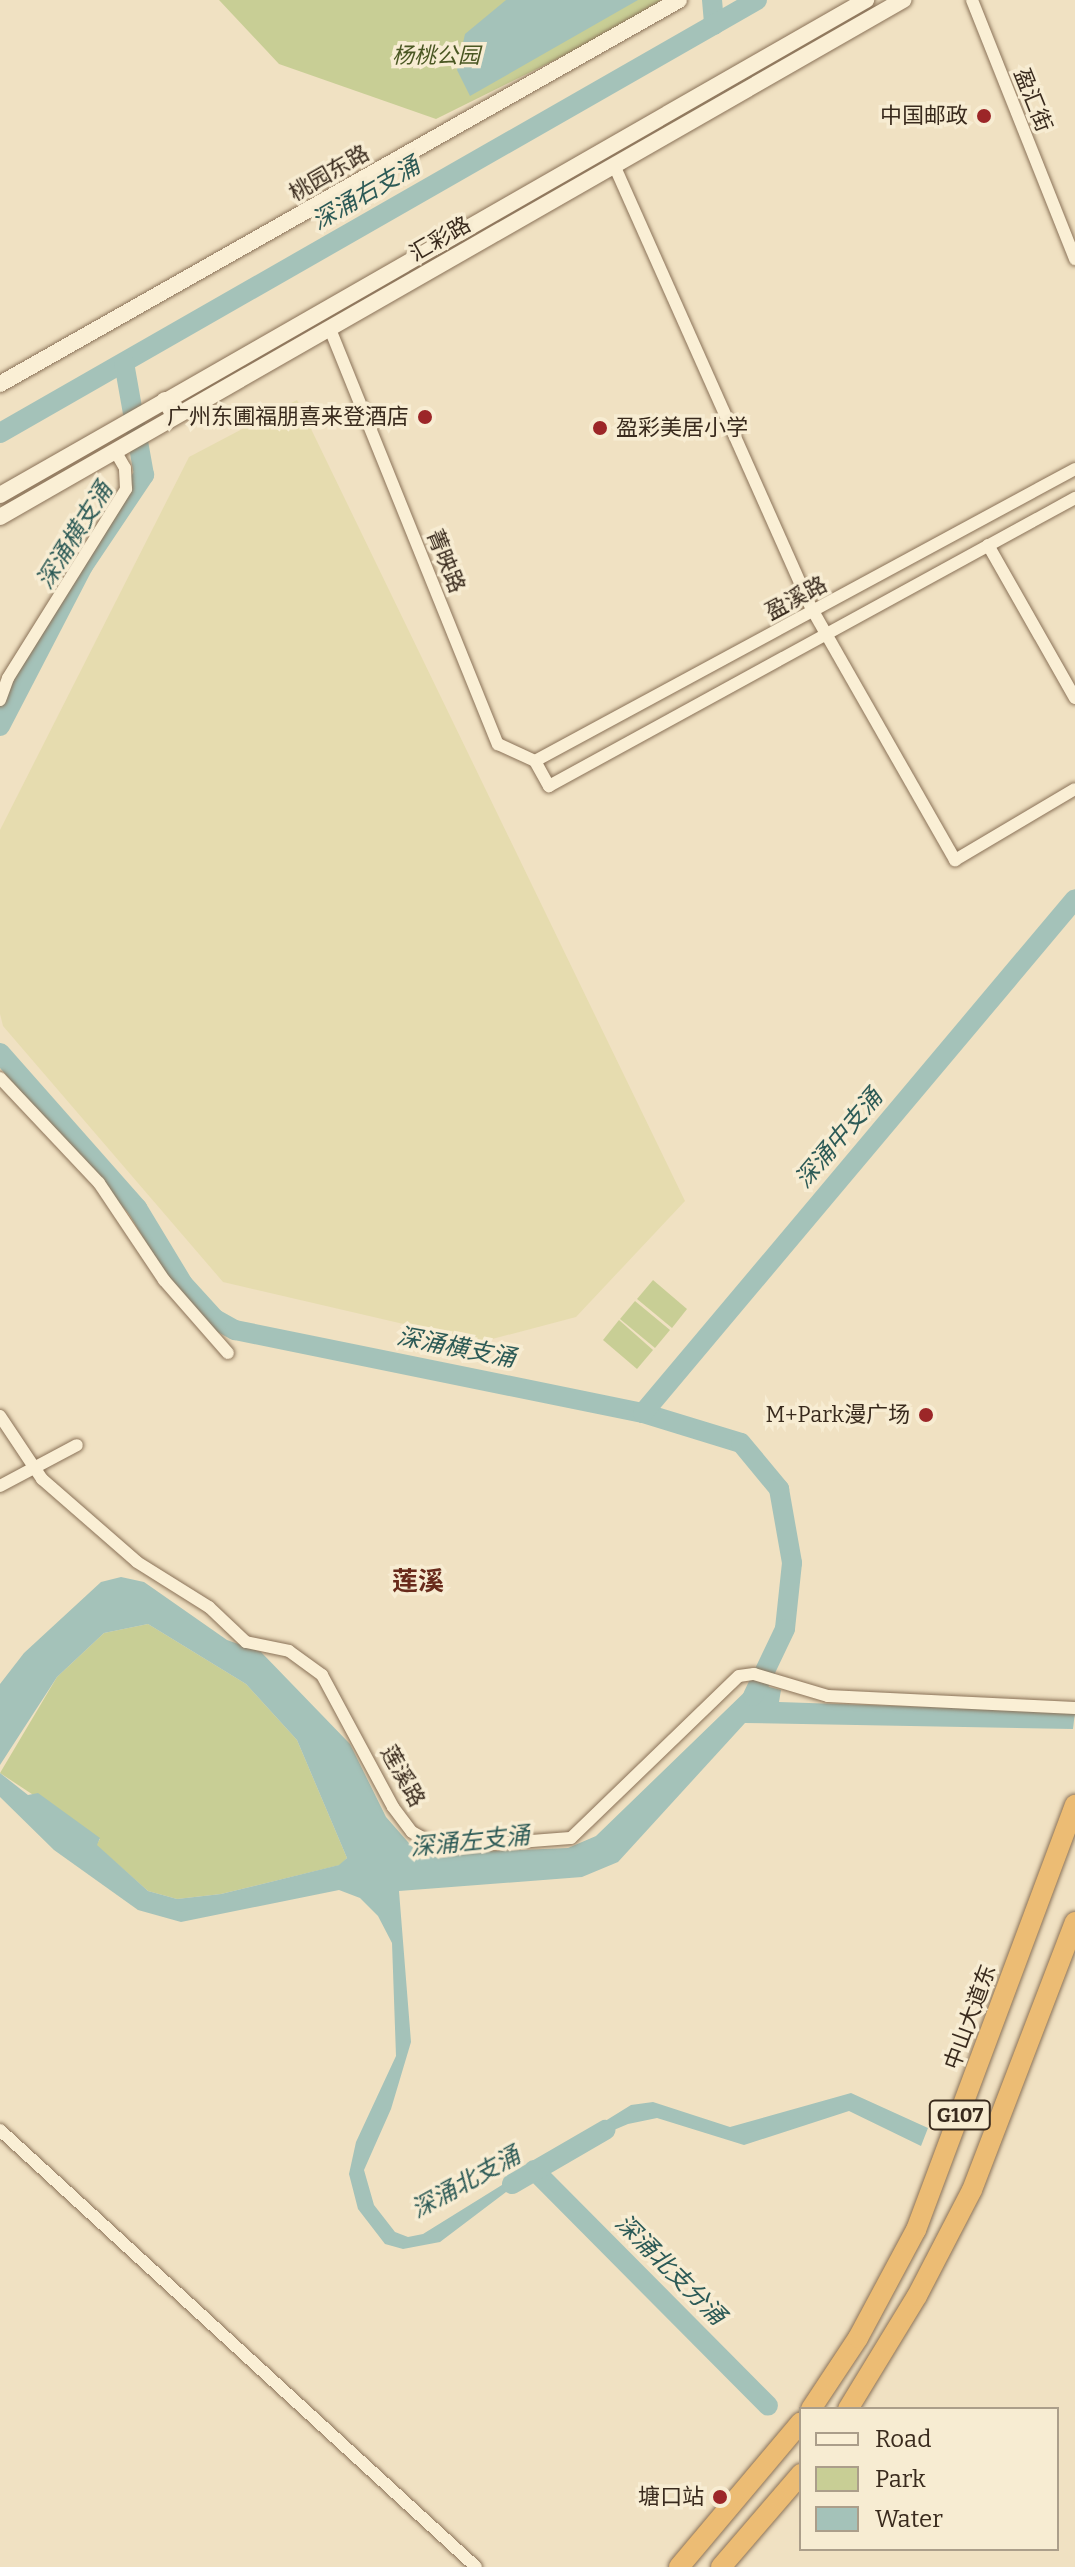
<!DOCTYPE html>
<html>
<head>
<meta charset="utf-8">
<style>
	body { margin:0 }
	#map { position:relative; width:1075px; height:2567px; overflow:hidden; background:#f0e1c2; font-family:Bitter,"Noto Sans SC",serif }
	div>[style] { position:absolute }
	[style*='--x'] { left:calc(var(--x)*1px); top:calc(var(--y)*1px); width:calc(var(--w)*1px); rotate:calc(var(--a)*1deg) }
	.farmland>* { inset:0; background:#e6dcaf }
	.green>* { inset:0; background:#c8ce95 }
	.water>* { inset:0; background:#a4c2b9 }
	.river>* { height:20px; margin:-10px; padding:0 10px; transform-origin:10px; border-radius:10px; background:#a4c2b9 }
	.roads { filter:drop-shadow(0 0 2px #8a7258) drop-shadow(0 0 2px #8a7258) }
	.minor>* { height:12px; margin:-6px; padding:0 6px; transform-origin:6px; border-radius:6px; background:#faefd5 }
	.tertiary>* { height:16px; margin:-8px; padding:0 8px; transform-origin:8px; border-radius:8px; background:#faefd5 }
	.secondary>* { height:18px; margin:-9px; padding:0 9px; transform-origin:9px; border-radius:9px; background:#faefd5 }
	.trunk>* { height:20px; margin:-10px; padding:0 10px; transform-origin:10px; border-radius:10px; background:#ecbc74 }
	.dots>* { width:22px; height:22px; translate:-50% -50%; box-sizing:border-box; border:4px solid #f7ecd2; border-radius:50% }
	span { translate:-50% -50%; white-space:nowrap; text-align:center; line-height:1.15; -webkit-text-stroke:7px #f7ecd2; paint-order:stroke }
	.shield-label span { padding:2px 6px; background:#f7ecd2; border:2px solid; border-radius:6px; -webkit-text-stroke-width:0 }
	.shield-label { font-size:20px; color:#392a1d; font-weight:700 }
	.park-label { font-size:22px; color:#4a5723; font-style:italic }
	.street-label { font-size:22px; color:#392a1d }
	.poi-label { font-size:22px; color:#392a1d }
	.right { translate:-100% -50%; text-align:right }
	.left { translate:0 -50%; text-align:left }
	.water-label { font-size:24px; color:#2c5a56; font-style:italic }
	.quarter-label { font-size:26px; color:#682a1b; font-weight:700 }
	.legend { position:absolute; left:799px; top:2407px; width:260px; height:144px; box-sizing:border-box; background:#f7ecd2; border:2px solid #ab9e8a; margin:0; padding:10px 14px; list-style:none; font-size:24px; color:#392a1d }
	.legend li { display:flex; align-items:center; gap:16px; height:40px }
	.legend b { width:40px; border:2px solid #ab9e8a }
</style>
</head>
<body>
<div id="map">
	<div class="farmland">
		<i style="clip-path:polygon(297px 400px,685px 1201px,576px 1317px,481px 1342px,223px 1282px,3px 1026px,0 1014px,0 830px,189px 457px)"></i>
	</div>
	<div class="green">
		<i style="clip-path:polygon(219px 0,660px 0,658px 9px,436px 119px,279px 64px)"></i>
		<i style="clip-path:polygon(653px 1280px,687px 1309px,672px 1328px,637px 1299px)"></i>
		<i style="clip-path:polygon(635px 1301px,670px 1330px,655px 1348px,620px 1319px)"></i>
		<i style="clip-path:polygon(619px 1320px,653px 1350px,637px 1369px,603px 1340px)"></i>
		<i style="clip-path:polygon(148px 1624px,246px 1684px,297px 1740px,347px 1858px,340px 1865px,221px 1894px,177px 1899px,148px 1891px,96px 1845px,100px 1839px,0 1773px,57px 1677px,104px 1633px)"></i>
	</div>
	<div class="water">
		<i style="clip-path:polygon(506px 0,638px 0,470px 96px,457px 70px,465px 34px)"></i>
		<i style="clip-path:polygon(121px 1577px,144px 1582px,227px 1640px,261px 1652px,350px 1744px,386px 1817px,415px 1850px,446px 1853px,568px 1848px,596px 1836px,754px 1683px,781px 1690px,779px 1702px,1075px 1712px,1073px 1729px,745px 1723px,618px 1862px,582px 1877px,399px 1891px,411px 2042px,391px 2109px,364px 2170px,374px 2205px,395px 2232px,408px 2237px,423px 2234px,631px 2105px,653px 2102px,730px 2127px,851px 2093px,928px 2128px,921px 2146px,849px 2111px,744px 2145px,657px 2118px,628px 2124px,555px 2155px,440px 2242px,403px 2249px,385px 2244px,358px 2209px,349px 2174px,356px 2142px,396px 2056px,392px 1943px,378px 1916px,360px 1898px,339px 1890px,181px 1922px,138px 1910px,54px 1850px,0 1797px,0 1773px,28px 1795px,38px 1793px,100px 1838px,97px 1845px,148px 1891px,177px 1899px,221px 1894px,339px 1865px,347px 1858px,297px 1740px,246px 1684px,148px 1624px,104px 1633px,57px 1677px,0 1765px,0 1684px,24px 1653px,101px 1582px)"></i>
	</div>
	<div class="river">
		<i style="--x:712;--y:0;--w:25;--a:85"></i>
		<i style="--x:0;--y:433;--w:872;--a:-29.77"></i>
		<i style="--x:0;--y:726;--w:180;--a:-62.6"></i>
		<i style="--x:83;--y:566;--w:110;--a:-56.2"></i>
		<i style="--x:144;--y:475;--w:114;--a:-100.1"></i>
		<i style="--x:0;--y:1053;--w:207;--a:48.5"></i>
		<i style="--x:137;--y:1208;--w:89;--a:58.8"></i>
		<i style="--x:183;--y:1284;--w:47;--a:47.6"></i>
		<i style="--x:215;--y:1319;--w:23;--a:29"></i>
		<i style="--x:235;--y:1330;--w:416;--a:11.5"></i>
		<i style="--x:643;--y:1413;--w:102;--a:17"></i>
		<i style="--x:741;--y:1443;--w:60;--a:50.4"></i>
		<i style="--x:779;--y:1489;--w:75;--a:80"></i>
		<i style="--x:792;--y:1563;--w:66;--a:96.1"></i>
		<i style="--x:785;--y:1629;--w:74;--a:115.5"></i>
		<i style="--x:643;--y:1413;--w:671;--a:-49.95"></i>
		<i style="--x:534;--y:2170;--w:332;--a:45.2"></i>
		<i style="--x:512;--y:2184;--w:108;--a:-30.1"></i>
	</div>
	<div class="roads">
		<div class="minor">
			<i style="--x:972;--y:0;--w:279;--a:68.3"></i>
			<i style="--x:614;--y:165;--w:488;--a:66"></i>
			<i style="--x:813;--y:611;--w:287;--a:60.3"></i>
			<i style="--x:955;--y:860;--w:139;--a:-30.6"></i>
			<i style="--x:330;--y:329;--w:448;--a:68"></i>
			<i style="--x:498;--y:744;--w:41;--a:24.7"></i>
			<i style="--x:535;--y:761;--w:29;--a:61"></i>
			<i style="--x:549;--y:786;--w:600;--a:-28.7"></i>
			<i style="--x:988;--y:545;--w:176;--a:60.4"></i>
			<i style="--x:0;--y:700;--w:23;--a:-70"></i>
			<i style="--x:8;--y:678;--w:223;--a:-58"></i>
			<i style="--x:126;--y:489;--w:21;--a:-93"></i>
			<i style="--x:125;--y:468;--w:20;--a:-120"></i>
			<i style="--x:535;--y:761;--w:614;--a:-28.4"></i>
			<i style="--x:0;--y:1078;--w:144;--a:46.7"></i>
			<i style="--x:99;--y:1183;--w:117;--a:56.2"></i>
			<i style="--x:164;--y:1280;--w:97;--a:48.8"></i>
			<i style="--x:0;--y:1416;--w:76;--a:56.3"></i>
			<i style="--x:42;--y:1479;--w:126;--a:41.1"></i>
			<i style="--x:137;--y:1562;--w:85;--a:32"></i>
			<i style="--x:209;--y:1607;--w:51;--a:43.4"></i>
			<i style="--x:246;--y:1642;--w:44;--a:11.8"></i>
			<i style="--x:289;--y:1651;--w:41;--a:36"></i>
			<i style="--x:322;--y:1675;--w:150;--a:61.7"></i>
			<i style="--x:393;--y:1807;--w:31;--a:53"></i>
			<i style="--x:412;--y:1832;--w:33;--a:29"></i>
			<i style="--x:441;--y:1848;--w:130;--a:-4.4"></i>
			<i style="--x:571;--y:1838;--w:233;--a:-44"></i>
			<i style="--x:739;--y:1676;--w:15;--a:-8"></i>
			<i style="--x:754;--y:1674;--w:77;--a:16.6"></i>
			<i style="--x:828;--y:1696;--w:247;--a:2.8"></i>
			<i style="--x:0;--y:1486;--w:87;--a:-28"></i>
			<i style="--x:0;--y:2130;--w:646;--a:42.55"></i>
		</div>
		<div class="tertiary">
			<i style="--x:0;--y:384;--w:780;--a:-29.49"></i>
			<i style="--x:172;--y:412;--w:13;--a:-119"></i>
			<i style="--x:166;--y:401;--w:807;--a:-29.81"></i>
			<i style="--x:0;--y:495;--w:190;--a:-29.7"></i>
			<i style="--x:0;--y:517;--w:1041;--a:-29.79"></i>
		</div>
		<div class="secondary">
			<i style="--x:165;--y:401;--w:1;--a:0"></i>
		</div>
		<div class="trunk">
			<i style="--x:811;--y:2409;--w:85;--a:-56.5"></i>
			<i style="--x:858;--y:2338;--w:123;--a:-61.8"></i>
			<i style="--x:916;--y:2230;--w:454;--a:-69.5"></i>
			<i style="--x:848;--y:2409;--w:132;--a:-58.6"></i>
			<i style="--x:917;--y:2296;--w:119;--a:-62.6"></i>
			<i style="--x:972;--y:2190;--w:287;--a:-69"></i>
			<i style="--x:679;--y:2567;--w:189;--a:-49.9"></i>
			<i style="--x:721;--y:2567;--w:123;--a:-49.3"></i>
		</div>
	</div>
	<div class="dots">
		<i style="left:984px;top:116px;background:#9c2628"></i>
		<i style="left:425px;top:417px;background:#9c2628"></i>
		<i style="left:600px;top:428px;background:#9c2628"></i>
		<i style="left:926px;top:1415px;background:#9c2628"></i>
		<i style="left:720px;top:2497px;background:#9c2628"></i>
	</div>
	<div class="shield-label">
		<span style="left:960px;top:2115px">G107</span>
	</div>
	<div class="park-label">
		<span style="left:436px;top:56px">杨桃公园</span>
	</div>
	<div class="street-label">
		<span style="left:1033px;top:100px;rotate:68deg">盈汇街</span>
		<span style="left:329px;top:173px;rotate:-30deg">桃园东路</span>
		<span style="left:440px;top:239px;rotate:-30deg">汇彩路</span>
		<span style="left:446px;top:561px;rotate:68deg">菁映路</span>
		<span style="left:796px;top:598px;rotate:-28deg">盈溪路</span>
		<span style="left:403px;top:1776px;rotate:61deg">莲溪路</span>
		<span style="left:970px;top:2017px;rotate:-70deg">中山大道东</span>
	</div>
	<div class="poi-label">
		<span class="right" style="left:968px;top:116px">中国邮政</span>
		<span class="right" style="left:409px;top:417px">广州东圃福朋喜来登酒店</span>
		<span class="left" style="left:616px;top:428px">盈彩美居小学</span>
		<span class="right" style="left:910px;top:1415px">M+Park漫广场</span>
		<span class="right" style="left:704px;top:2497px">塘口站</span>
	</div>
	<div class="water-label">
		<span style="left:366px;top:194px;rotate:-30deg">深涌右支涌</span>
		<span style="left:75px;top:536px;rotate:-58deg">深涌横支涌</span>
		<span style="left:839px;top:1139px;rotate:-50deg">深涌中支涌</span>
		<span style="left:456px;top:1348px;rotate:11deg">深涌横支涌</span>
		<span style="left:470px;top:1842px;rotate:-6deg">深涌左支涌</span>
		<span style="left:466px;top:2183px;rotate:-29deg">深涌北支涌</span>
		<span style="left:670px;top:2270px;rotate:45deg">深涌北支分涌</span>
	</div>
	<div class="quarter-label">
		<span style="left:418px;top:1582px">莲溪</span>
	</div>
	<ul class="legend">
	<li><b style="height:10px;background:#faefd5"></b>Road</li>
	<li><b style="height:22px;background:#c8ce95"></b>Park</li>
	<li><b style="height:22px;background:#a4c2b9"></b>Water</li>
	</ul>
</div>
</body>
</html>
